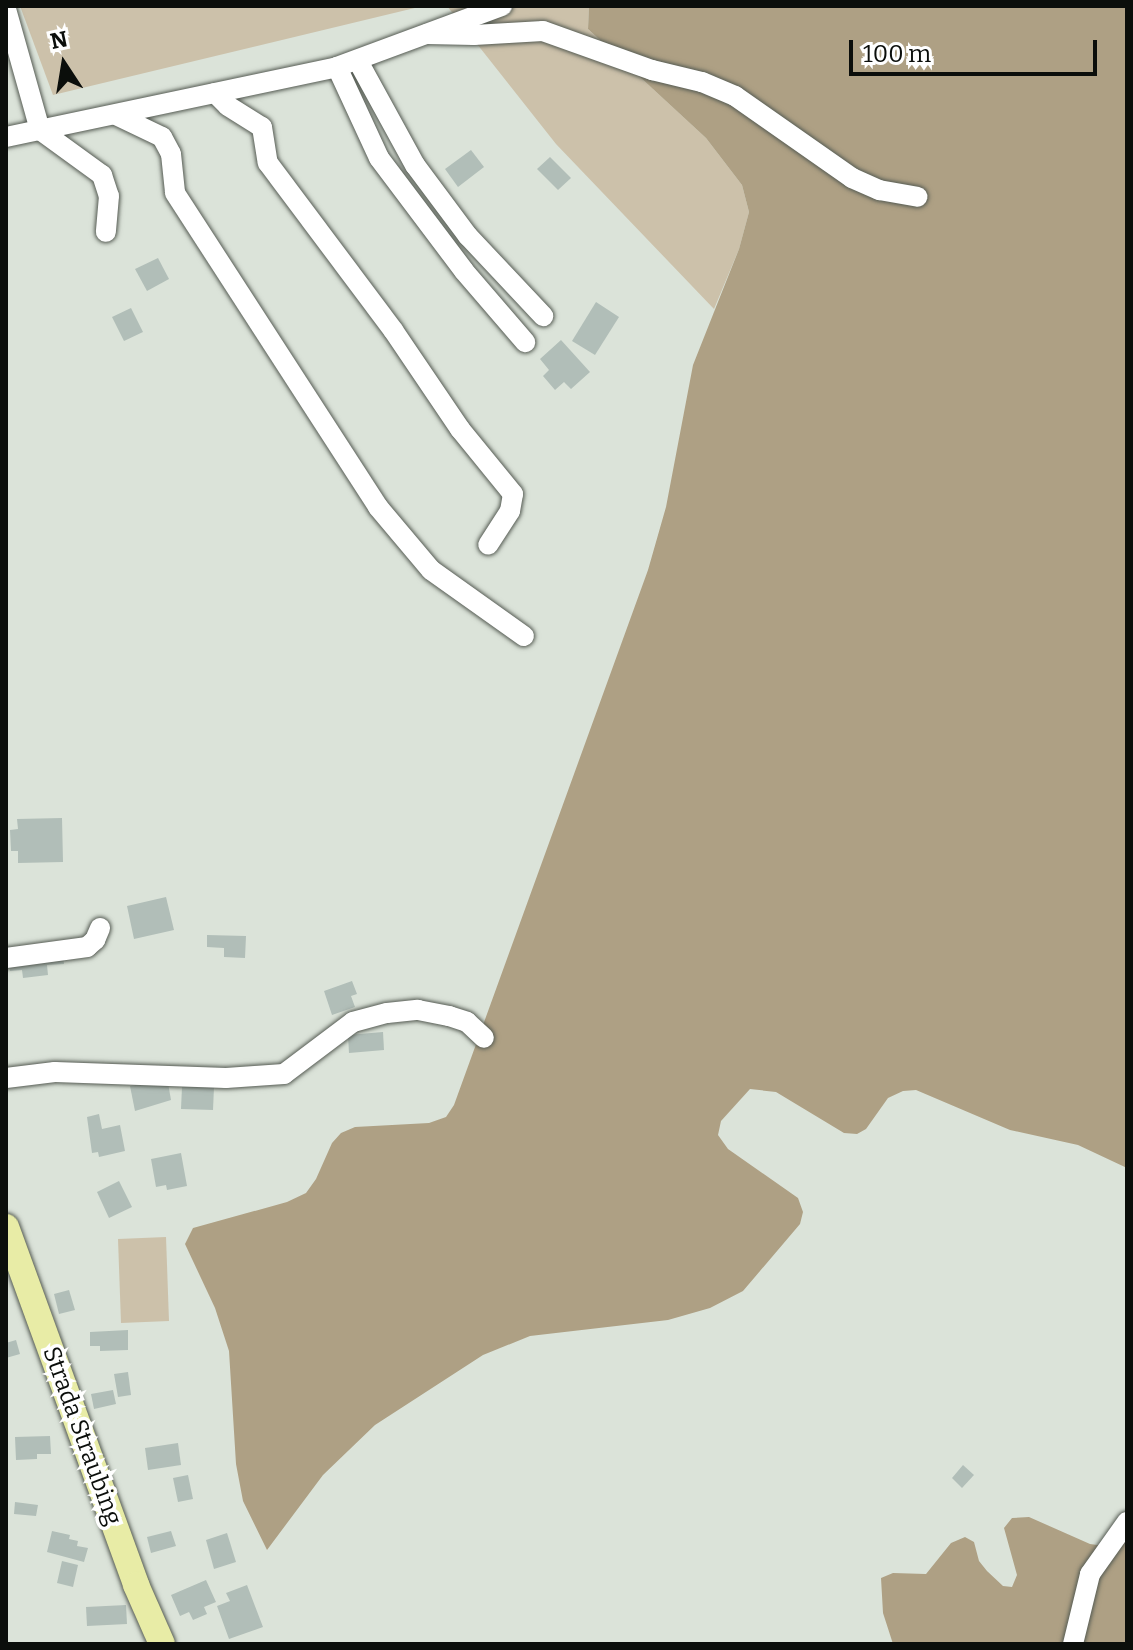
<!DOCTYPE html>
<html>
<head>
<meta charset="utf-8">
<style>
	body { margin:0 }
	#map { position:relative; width:1133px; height:1650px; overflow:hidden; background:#dbe3d9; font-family:Bitter,serif }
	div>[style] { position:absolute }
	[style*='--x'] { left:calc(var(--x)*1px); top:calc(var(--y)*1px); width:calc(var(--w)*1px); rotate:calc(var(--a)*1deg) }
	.green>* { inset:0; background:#ccc1aa }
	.forest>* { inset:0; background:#aea084 }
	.building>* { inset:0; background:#b1beb8 }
	.roads { filter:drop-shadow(0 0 2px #555b53) drop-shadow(0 0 2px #555b53) }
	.minor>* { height:20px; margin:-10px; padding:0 10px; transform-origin:10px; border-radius:10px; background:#fff }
	.major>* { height:26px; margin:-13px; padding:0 13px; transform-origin:13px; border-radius:13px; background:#e8eca6 }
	span { translate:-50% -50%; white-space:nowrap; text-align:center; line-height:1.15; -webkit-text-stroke:7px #fff; paint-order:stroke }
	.street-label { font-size:24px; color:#0b0e0b }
	.frame { position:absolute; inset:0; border:8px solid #0b0e0b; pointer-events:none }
	.north { position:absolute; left:24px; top:24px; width:80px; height:80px; -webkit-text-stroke:6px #fff; paint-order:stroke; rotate:348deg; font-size:22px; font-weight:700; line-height:32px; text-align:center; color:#0b0e0b }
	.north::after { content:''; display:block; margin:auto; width:28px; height:36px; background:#0b0e0b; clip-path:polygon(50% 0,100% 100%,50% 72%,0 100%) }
	.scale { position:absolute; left:849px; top:40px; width:248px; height:36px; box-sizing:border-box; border:4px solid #0b0e0b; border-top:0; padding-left:10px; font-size:24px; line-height:28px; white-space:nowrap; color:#0b0e0b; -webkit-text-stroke:6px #fff; paint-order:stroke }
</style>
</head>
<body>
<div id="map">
	<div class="green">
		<i style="clip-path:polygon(20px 6px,423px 6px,53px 95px)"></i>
		<i style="clip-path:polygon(447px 6px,589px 6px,588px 29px,706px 138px,742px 185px,749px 212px,739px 249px,714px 309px,556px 144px)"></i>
		<i style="clip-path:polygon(166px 1237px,169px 1321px,121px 1323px,118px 1239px)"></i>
	</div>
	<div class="forest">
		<i style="clip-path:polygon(589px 6px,1127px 6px,1127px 1168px,1078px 1145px,1010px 1130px,916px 1090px,903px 1091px,888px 1098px,866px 1129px,857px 1134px,844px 1133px,776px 1092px,750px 1089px,721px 1121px,718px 1135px,728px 1149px,798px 1198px,803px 1212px,800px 1224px,743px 1291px,710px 1308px,668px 1320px,530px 1336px,483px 1355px,375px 1425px,323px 1475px,267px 1550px,243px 1501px,236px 1464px,229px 1351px,215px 1308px,185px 1244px,193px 1228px,287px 1202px,306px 1193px,316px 1179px,332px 1143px,341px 1133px,355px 1127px,429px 1123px,446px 1117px,454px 1105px,648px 570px,666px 507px,693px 365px,739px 249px,749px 212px,742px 185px,706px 138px,588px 29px)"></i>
		<i style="clip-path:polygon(1029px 1517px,1090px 1544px,1104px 1546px,1127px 1540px,1127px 1644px,893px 1644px,883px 1613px,881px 1578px,893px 1573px,926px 1574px,951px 1543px,965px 1537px,974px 1542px,979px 1561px,987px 1571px,1003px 1586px,1012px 1587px,1017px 1575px,1004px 1528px,1012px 1518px)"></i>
	</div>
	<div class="building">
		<i style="clip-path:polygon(471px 150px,484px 167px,458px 187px,445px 169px)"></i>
		<i style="clip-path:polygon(550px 157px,571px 178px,558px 190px,537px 169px)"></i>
		<i style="clip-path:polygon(158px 258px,169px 279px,147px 291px,135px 269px)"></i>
		<i style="clip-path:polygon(596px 302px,619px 317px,595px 355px,572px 341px)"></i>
		<i style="clip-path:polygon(131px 308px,143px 332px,124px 341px,112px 317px)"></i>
		<i style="clip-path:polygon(561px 340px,590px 372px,571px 389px,564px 382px,555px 390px,543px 376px,549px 370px,540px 359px)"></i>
		<i style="clip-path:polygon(62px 818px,63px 862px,18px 863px,18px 851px,11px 851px,10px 830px,18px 829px,17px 819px)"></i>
		<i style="clip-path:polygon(166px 897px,174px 930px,134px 939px,127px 906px)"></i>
		<i style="clip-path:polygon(207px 935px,246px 936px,245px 958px,224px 957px,224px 948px,207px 947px)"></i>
		<i style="clip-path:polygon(63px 954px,64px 964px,47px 965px,48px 975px,23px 978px,22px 970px,10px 971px,9px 960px)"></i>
		<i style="clip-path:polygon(352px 981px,357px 994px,351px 996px,355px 1007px,332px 1015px,324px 991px)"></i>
		<i style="clip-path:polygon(383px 1032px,384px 1050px,349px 1053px,348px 1035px)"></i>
		<i style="clip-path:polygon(157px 1081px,168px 1083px,171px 1100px,135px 1111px,130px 1086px)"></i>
		<i style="clip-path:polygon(182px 1087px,214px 1087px,213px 1110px,181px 1109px)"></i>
		<i style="clip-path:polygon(99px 1114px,102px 1129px,120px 1125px,125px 1151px,99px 1157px,98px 1152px,92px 1153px,87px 1117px)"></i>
		<i style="clip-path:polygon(181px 1153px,187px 1186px,167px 1190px,166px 1185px,156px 1187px,151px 1159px)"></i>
		<i style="clip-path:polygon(119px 1181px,132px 1207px,109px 1218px,97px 1192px)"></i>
		<i style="clip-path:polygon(69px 1290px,75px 1310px,59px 1314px,54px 1294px)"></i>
		<i style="clip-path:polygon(128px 1330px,128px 1350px,100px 1351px,100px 1346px,90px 1346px,90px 1332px)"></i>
		<i style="clip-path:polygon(16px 1340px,20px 1354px,6px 1358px,6px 1343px)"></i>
		<i style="clip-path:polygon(128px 1372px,131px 1395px,118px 1397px,114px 1374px)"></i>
		<i style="clip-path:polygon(113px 1390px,116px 1404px,94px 1409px,91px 1394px)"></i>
		<i style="clip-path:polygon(50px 1436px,51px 1454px,37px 1454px,37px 1459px,16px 1460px,15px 1437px)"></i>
		<i style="clip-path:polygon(178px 1443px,181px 1465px,148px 1470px,145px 1448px)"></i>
		<i style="clip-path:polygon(963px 1465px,974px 1475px,962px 1488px,952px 1478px)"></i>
		<i style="clip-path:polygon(188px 1475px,193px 1499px,178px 1502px,173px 1478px)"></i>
		<i style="clip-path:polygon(15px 1502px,38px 1505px,36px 1516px,14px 1514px)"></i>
		<i style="clip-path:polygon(52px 1531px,70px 1535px,69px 1539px,78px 1541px,77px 1546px,88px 1548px,84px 1562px,47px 1552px)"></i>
		<i style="clip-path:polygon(171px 1531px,176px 1546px,151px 1553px,147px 1537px)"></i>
		<i style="clip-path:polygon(227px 1533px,236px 1562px,214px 1569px,206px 1540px)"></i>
		<i style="clip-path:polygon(62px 1561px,78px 1565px,73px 1587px,57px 1583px)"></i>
		<i style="clip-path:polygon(206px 1580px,216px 1602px,204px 1607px,207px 1614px,193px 1620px,189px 1612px,180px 1616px,171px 1595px)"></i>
		<i style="clip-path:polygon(247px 1585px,263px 1627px,229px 1639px,217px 1606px,230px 1601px,226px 1593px)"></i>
		<i style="clip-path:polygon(126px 1605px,127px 1624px,87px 1626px,86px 1607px)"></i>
	</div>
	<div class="roads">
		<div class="minor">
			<i style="--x:6;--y:9;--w:126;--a:74.3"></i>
			<i style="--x:427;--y:34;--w:47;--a:1.2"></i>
			<i style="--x:474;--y:35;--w:69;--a:-3.3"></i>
			<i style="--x:543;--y:31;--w:116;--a:19.7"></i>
			<i style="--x:652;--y:70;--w:51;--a:13.5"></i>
			<i style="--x:702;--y:82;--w:36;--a:23"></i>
			<i style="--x:735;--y:96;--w:143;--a:35"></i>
			<i style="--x:852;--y:178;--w:30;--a:24"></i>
			<i style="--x:879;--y:190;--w:39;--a:10"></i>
			<i style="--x:358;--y:61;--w:119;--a:61.3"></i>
			<i style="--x:415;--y:165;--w:89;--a:53.3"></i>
			<i style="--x:468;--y:236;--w:110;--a:46.8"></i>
			<i style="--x:337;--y:67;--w:100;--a:65.2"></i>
			<i style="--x:379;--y:158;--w:141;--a:53"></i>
			<i style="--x:464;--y:271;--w:94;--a:49.3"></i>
			<i style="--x:215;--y:93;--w:18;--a:45"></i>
			<i style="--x:228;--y:106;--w:40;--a:32"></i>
			<i style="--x:262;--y:127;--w:36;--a:81"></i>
			<i style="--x:268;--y:163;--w:209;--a:53.2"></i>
			<i style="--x:393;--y:330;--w:120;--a:55.9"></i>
			<i style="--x:460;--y:429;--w:84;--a:50.8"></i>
			<i style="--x:513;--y:494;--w:17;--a:100"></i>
			<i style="--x:510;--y:511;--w:40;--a:122.9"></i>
			<i style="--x:116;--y:115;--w:51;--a:25.6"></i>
			<i style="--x:162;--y:137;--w:19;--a:62"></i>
			<i style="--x:171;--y:154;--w:39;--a:84"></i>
			<i style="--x:175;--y:193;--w:374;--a:57.1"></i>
			<i style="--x:378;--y:507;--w:82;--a:49.9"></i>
			<i style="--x:431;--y:570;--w:114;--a:35.4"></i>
			<i style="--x:40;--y:130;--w:77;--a:36"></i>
			<i style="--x:102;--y:175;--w:22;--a:72"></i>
			<i style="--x:109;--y:196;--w:36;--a:95"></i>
			<i style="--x:6;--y:137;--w:338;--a:-11.9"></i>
			<i style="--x:337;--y:67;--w:176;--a:-20.3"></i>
			<i style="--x:6;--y:958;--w:82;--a:-7.7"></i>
			<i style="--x:87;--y:947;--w:11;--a:-41"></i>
			<i style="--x:95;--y:940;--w:13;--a:-67"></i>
			<i style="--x:6;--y:1078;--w:49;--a:-7"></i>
			<i style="--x:55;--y:1072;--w:171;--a:2"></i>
			<i style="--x:226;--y:1078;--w:58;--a:-3.9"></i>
			<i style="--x:284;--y:1074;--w:86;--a:-37"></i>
			<i style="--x:353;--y:1022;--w:35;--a:-15"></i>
			<i style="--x:387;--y:1013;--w:31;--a:-6"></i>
			<i style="--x:418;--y:1010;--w:32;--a:11"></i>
			<i style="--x:449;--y:1016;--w:19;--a:18"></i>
			<i style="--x:467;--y:1022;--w:23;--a:43"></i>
			<i style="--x:1073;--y:1644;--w:72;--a:-76.3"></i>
			<i style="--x:1090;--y:1574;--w:64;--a:-54.6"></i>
		</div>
		<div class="major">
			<i style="--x:6;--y:1227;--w:381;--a:70"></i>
			<i style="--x:136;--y:1585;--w:64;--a:66.2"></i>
		</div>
	</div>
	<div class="street-label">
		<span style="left:82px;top:1436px;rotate:70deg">Strada Straubing</span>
	</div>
	<div class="frame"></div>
	<div class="north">N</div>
	<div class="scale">100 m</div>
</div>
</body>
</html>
